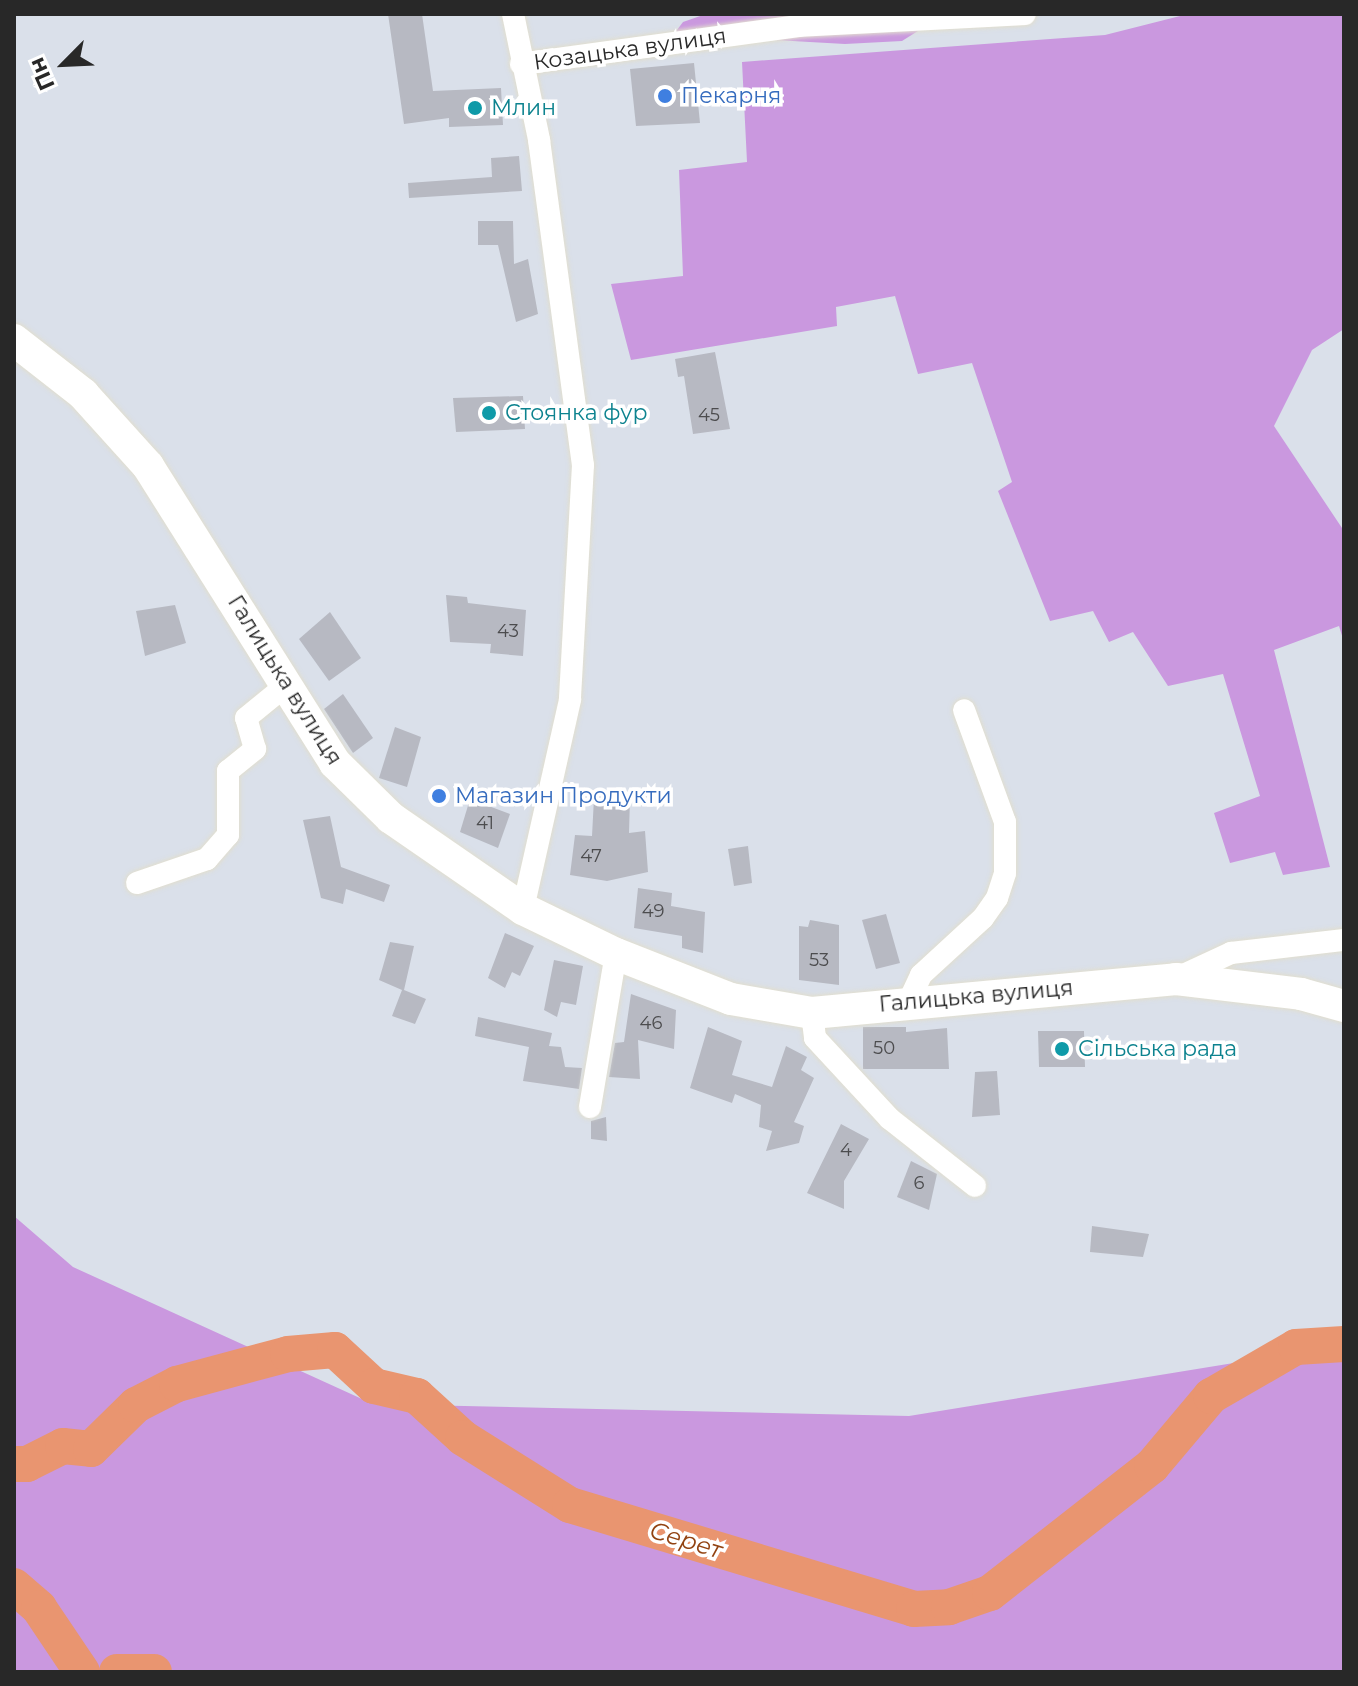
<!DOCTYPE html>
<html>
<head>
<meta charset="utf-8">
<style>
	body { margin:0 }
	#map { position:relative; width:1358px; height:1686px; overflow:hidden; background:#dae0ea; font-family:Montserrat,sans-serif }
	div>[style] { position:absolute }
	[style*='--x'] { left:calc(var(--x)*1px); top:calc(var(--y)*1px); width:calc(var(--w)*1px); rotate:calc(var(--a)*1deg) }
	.green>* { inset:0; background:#ca98df }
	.river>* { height:36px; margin:-18px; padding:0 18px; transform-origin:18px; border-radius:18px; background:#e99570 }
	.building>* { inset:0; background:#b7b9c2 }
	.roads { filter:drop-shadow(0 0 2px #e1decf) drop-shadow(0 0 2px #e1decf) }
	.minor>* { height:22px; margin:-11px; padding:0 11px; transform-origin:11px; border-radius:11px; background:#fff }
	.secondary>* { height:32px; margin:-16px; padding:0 16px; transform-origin:16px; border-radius:16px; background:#fff }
	.dots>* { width:22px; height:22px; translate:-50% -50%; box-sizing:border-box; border:4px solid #fff; border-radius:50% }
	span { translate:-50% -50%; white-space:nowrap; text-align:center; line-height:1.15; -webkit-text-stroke:7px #fff; paint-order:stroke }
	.number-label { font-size:18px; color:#4c4c4e }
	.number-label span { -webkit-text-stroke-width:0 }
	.street-label { font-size:22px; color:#282828 }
	.shop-label { font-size:22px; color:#366cbe }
	.left { translate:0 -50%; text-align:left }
	.culture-label { font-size:22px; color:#0d838f }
	.water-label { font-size:24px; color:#924312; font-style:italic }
	.frame { position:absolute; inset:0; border:16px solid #282828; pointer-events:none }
	.north { position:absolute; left:24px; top:24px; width:80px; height:80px; -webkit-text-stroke:6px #fff; paint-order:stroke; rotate:246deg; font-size:22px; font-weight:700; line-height:32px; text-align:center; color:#282828 }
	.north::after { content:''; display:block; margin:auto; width:28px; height:36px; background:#282828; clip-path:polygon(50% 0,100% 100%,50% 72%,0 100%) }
</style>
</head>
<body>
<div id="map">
	<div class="green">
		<i style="clip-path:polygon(706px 14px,918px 14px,921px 29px,902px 41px,845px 44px,674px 34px,683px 22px)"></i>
		<i style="clip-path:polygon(1188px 14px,1344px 14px,1344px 329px,1312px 350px,1274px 426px,1344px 531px,1344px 642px,1339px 626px,1274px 650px,1330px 867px,1283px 875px,1275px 852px,1230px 863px,1214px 813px,1260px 796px,1223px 674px,1168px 686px,1133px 632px,1109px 642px,1093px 611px,1050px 621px,998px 491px,1012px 482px,972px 363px,918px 374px,895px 296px,836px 307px,837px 326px,631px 360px,611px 284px,683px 276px,679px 170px,747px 162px,742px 62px,1105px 35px)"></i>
		<i style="clip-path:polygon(14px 1216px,73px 1267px,373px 1404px,909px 1416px,1344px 1345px,1344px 1672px,14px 1672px)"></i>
	</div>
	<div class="river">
		<i style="--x:14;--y:1464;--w:13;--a:0"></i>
		<i style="--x:27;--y:1464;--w:40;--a:-26.6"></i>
		<i style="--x:63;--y:1446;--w:28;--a:6"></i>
		<i style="--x:91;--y:1449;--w:63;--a:-44.4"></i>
		<i style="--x:136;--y:1405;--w:46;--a:-27.1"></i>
		<i style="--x:177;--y:1384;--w:115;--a:-15.1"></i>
		<i style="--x:288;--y:1354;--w:47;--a:-4.9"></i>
		<i style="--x:335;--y:1350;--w:53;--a:42.7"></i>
		<i style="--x:374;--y:1386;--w:44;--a:13.1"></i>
		<i style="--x:417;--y:1396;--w:62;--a:42.4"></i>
		<i style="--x:463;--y:1438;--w:126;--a:32.1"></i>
		<i style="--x:570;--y:1505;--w:359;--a:16.8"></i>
		<i style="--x:914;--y:1609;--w:35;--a:-3"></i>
		<i style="--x:949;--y:1607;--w:43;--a:-18.9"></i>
		<i style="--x:990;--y:1593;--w:206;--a:-38.1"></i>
		<i style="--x:1152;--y:1466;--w:92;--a:-49.9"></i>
		<i style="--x:1211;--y:1396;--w:98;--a:-30"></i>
		<i style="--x:1296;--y:1347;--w:48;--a:-3.6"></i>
		<i style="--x:14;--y:1586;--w:33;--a:41"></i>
		<i style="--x:39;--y:1608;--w:77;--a:56.1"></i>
		<i style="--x:117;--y:1672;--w:37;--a:0"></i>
	</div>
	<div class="building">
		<i style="clip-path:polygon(388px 14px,422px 14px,433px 91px,501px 88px,503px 125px,449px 127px,449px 118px,404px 124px)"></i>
		<i style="clip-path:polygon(694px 63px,700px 123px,636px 126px,630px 69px)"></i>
		<i style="clip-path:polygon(519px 156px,522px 191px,409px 198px,408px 183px,492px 177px,491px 158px)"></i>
		<i style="clip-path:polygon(478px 221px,513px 221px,514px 264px,528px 259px,538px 314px,516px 322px,498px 245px,478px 245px)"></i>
		<i style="clip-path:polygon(715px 352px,730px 429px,693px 434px,684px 376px,678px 377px,675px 359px)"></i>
		<i style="clip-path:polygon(523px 396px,525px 429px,456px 432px,453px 398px)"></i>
		<i style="clip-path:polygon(446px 595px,467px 597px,468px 603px,526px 610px,523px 656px,490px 653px,491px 644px,450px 642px)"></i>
		<i style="clip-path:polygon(175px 605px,186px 643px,145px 656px,136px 611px)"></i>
		<i style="clip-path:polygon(330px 612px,361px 658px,329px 681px,299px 639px)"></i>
		<i style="clip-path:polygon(343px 694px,373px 738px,353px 753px,324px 709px)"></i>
		<i style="clip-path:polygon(395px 727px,421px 737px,407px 787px,379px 778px)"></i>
		<i style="clip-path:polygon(594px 798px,630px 798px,629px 833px,645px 831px,648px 872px,607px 881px,570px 875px,575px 835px,592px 836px)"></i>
		<i style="clip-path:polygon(470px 799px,510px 814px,498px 848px,460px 832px)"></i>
		<i style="clip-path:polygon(330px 816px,341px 867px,390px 885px,384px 902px,346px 889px,343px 904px,321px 898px,303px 820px)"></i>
		<i style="clip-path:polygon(748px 846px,752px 883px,734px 886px,728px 849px)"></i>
		<i style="clip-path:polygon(638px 888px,672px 893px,671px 906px,705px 912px,703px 953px,682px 948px,682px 936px,634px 928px)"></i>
		<i style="clip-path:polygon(886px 914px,900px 963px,876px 969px,862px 920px)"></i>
		<i style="clip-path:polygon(810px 920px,839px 925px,839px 985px,799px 980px,799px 926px,808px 927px)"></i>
		<i style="clip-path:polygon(505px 933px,534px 946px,520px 976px,512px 972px,505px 988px,488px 978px)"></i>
		<i style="clip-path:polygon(390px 942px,414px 946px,404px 990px,426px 999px,415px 1024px,392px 1016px,402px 990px,379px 980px)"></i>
		<i style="clip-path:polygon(554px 960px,583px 966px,576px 1005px,561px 1002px,557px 1017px,544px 1010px)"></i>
		<i style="clip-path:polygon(631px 994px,676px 1010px,674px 1049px,638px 1040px,640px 1079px,609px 1077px,615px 1043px,624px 1042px)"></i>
		<i style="clip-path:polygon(478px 1017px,552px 1033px,549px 1046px,561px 1047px,565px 1067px,582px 1068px,579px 1089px,523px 1081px,529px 1047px,475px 1036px)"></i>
		<i style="clip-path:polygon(708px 1027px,742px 1041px,732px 1075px,772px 1087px,786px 1046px,807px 1057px,801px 1070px,814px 1078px,794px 1122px,804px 1126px,799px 1143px,766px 1151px,772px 1131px,759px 1127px,761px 1105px,735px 1094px,732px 1103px,690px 1088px)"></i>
		<i style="clip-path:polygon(863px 1027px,906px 1027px,906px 1032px,947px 1028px,949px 1069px,863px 1069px)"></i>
		<i style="clip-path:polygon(1038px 1031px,1084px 1031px,1085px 1067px,1039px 1067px)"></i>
		<i style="clip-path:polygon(997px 1071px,1000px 1115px,972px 1117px,975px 1072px)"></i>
		<i style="clip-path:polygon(606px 1117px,607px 1141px,591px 1139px,591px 1121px)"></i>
		<i style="clip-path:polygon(841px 1124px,869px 1139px,844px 1181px,844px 1209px,807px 1193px)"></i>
		<i style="clip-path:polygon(911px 1161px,937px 1174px,929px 1210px,897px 1197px)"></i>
		<i style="clip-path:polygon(1092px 1226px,1149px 1234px,1143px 1257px,1090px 1252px)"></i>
	</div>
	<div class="roads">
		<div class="minor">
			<i style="--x:513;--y:14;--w:129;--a:78.3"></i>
			<i style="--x:539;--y:140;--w:328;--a:82.3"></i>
			<i style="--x:583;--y:465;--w:235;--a:93.2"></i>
			<i style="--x:570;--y:700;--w:214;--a:102.7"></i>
			<i style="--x:521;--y:64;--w:280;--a:-7.8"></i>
			<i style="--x:798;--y:26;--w:227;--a:-3"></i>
			<i style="--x:137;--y:883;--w:74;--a:-18.9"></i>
			<i style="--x:207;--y:859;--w:32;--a:-49"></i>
			<i style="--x:228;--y:835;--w:64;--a:-90"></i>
			<i style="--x:228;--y:771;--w:35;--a:-39"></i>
			<i style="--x:255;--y:749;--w:32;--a:-106"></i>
			<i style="--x:246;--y:718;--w:49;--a:-39.2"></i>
			<i style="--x:1177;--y:978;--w:60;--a:-24.8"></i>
			<i style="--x:1231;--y:953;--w:114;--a:-6.6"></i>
			<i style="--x:909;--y:1001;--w:29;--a:-65"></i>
			<i style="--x:921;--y:975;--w:84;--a:-42.6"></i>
			<i style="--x:983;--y:918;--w:24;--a:-55"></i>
			<i style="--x:997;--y:898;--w:26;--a:-72"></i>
			<i style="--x:1005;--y:873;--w:51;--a:-90"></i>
			<i style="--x:1005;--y:822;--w:119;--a:-110.1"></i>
			<i style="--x:812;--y:1013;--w:25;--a:83"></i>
			<i style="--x:815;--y:1038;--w:110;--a:47.2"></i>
			<i style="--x:890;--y:1119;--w:108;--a:38.2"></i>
			<i style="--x:590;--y:1107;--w:155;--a:-80.4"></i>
		</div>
		<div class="secondary">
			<i style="--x:14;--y:340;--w:88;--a:38"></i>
			<i style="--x:83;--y:394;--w:97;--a:47.9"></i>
			<i style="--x:148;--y:466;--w:351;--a:57.8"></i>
			<i style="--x:335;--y:763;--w:78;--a:44.5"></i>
			<i style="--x:391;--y:818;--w:160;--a:34.6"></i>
			<i style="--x:523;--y:909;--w:103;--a:25.8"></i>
			<i style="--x:616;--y:954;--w:123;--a:21.4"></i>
			<i style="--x:731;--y:999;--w:82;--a:9.8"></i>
			<i style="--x:812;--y:1013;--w:366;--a:-5.3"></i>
			<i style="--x:1176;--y:979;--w:126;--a:6.8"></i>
			<i style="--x:1301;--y:994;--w:45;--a:15.6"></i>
		</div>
	</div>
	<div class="dots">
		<i style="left:665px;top:96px;background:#3f7fe0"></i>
		<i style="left:475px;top:108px;background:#0f9aa8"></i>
		<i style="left:489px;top:413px;background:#0f9aa8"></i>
		<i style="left:439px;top:796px;background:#3f7fe0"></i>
		<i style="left:1062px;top:1049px;background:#0f9aa8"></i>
	</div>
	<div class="number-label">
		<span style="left:709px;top:415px">45</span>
		<span style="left:508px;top:631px">43</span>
		<span style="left:485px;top:823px">41</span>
		<span style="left:591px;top:856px">47</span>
		<span style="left:653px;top:911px">49</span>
		<span style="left:819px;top:960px">53</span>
		<span style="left:651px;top:1023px">46</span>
		<span style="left:884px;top:1048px">50</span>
		<span style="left:846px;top:1150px">4</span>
		<span style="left:919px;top:1183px">6</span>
	</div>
	<div class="street-label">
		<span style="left:630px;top:49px;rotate:-8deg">Козацька вулиця</span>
		<span style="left:285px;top:680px;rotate:58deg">Галицька вулиця</span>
		<span style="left:976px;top:996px;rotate:-5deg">Галицька вулиця</span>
	</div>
	<div class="shop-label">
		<span class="left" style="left:681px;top:96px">Пекарня</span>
		<span class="left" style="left:455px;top:796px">Магазин Продукти</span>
	</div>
	<div class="culture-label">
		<span class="left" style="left:491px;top:108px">Млин</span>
		<span class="left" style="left:505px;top:413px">Стоянка фур</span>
		<span class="left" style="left:1078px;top:1049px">Сільська рада</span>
	</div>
	<div class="water-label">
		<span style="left:686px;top:1540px;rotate:17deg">Серет</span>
	</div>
	<div class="frame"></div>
	<div class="north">Пн</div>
</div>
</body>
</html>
